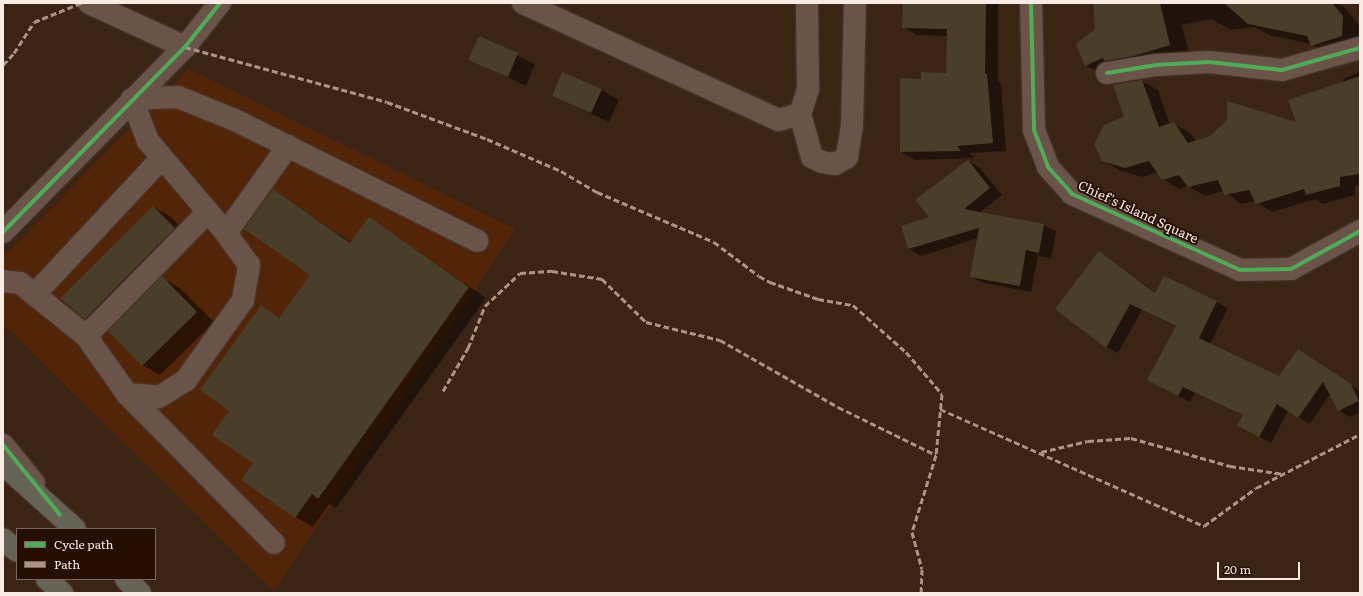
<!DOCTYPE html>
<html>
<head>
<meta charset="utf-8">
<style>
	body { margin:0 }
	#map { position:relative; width:1363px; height:596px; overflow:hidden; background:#3c2415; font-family:Literata,serif }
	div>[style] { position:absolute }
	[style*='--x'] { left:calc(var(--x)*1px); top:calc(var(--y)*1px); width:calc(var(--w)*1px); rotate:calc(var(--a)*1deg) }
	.built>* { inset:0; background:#522408 }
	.shadow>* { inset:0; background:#0007 }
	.building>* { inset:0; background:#493e29 }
	.roads { filter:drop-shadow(0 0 1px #4b3b33) drop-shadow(0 0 1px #4b3b33) }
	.minor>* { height:22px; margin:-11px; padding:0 11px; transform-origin:11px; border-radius:11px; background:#6a5449 }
	.highway>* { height:22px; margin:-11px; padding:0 11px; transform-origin:11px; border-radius:11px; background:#656256 }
	.quiet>* { height:3px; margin-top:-1.5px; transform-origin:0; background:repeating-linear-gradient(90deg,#af9288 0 6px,transparent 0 9px) }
	.cycleway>* { height:4px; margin:-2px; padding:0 2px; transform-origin:2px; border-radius:2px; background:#51ab58 }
	span { translate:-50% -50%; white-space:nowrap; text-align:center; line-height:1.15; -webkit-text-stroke:4px #260e03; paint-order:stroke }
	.street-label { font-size:13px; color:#faebe4 }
	.frame { position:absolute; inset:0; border:4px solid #faebe4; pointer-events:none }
	.legend { position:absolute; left:16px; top:528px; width:140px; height:52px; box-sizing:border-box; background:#260e03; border:1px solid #7b665d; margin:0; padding:5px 7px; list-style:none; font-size:12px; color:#faebe4 }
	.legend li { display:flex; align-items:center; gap:8px; height:20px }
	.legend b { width:20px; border:1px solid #7b665d }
	.scale { position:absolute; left:1217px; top:562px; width:83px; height:18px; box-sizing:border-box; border:2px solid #faebe4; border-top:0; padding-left:5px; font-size:12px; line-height:14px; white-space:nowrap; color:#faebe4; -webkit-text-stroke:3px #260e03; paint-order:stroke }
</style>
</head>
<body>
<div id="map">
	<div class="built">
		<i style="clip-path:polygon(189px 69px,515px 229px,274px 591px,3px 324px,3px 257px)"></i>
	</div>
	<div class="shadow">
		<i style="clip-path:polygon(903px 3px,998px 3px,998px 81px,1001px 83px,1006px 151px,970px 153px,974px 158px,915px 160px,901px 152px,922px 80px,947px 74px,948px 36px,917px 35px,903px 27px)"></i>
		<i style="clip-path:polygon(1092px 3px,1336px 3px,1345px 8px,1360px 26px,1360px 48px,1331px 57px,1311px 44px,1269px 35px,1255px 27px,1231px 30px,1211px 19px,1182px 25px,1190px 56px,1106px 77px,1086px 65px,1096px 29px)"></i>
		<i style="clip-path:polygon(479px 37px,535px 64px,526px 86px,470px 59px)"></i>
		<i style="clip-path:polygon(1360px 72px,1360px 185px,1355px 186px,1355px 195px,1323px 204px,1315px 199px,1272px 212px,1255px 201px,1241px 204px,1224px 191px,1205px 196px,1188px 186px,1179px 189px,1163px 179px,1158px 172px,1142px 177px,1119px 170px,1103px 160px,1142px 81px,1158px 90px,1170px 125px,1174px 124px,1190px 133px,1196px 141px,1298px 124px,1343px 83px,1343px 79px)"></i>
		<i style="clip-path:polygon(601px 90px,619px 100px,609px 122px,553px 96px)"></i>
		<i style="clip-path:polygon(969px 161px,980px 168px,1002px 195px,979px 213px,1044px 225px,1056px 231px,1051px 259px,1038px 256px,1031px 292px,983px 283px,971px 277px,978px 238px,921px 256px,909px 249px,902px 226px,930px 217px)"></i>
		<i style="clip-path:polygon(273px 190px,352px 243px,369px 218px,486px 298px,336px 508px,329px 504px,313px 527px,295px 517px,254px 463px,231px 411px,261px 306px,280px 318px,311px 275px)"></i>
		<i style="clip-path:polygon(154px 207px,171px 217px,192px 238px,103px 328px,86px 318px)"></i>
		<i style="clip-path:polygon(1100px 252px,1156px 293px,1216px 302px,1228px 308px,1210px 344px,1279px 377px,1298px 350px,1310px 357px,1360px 391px,1360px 412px,1350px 417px,1338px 410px,1330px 394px,1310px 424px,1288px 411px,1271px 443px,1239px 425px,1244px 415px,1195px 393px,1190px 402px,1160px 387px,1177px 327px,1142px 310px,1118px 353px,1106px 347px)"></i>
		<i style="clip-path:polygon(162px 278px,180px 288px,214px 322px,160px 375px,142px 365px)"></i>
	</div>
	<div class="building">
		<i style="clip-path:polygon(903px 3px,986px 3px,985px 74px,987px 74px,993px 143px,957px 146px,961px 151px,900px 152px,900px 78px,921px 79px,921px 72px,946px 73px,947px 29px,902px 28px)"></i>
		<i style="clip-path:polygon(1093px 3px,1160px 3px,1170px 45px,1133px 56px,1104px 61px,1103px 58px,1085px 66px,1076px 44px,1095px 29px)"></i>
		<i style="clip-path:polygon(1224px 3px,1332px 3px,1343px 16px,1342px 36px,1311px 46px,1307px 36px,1248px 24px)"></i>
		<i style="clip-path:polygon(479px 36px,518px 53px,508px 77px,468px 60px)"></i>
		<i style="clip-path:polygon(562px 72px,602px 89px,591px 113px,552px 96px)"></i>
		<i style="clip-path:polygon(1360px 76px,1360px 174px,1340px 177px,1340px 186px,1306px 195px,1304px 189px,1256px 204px,1249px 190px,1224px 195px,1218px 180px,1188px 187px,1179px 175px,1162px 180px,1149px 161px,1125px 168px,1102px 161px,1094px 144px,1104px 125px,1124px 117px,1113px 85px,1142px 80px,1159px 127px,1174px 122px,1188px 143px,1210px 136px,1227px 120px,1227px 101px,1296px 122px,1288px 100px)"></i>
		<i style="clip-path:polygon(968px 160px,990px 188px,964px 209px,1044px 224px,1039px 253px,1026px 250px,1020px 286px,970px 277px,979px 228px,908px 249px,901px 226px,929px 217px,915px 200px)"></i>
		<i style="clip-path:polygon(273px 189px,350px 243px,369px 217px,469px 287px,318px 499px,312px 494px,295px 518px,241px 480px,253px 463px,212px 435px,229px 411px,200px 390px,261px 305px,279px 318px,310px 275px,244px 229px)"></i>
		<i style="clip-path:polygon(153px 206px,175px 228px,85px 319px,60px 298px)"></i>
		<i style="clip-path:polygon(1099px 251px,1155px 293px,1164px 276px,1217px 301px,1199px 338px,1279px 376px,1298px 349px,1351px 384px,1359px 401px,1338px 411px,1323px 382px,1298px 418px,1277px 404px,1259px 437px,1237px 425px,1243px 415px,1183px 387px,1178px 396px,1147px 380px,1176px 326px,1130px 304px,1106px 348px,1055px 309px)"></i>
		<i style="clip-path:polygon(162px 276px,197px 312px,142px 366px,108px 331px)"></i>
	</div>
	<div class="roads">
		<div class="minor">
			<i style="--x:89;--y:3;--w:106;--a:24.6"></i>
			<i style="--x:523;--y:3;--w:281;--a:24.6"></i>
			<i style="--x:779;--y:120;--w:22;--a:-16"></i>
			<i style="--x:800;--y:114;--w:25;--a:-72"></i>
			<i style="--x:808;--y:90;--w:87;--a:-90.7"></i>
			<i style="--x:1031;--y:3;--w:127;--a:88.6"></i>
			<i style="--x:1034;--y:130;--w:40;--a:69"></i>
			<i style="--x:1048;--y:167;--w:36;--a:48"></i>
			<i style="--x:1072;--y:194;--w:184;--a:24.3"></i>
			<i style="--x:1240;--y:270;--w:51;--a:-1.1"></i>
			<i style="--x:1291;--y:269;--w:79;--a:-28.8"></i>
			<i style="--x:1107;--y:73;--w:50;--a:-9.3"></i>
			<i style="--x:1156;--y:65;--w:53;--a:-3.2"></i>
			<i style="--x:1209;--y:62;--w:73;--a:6.3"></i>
			<i style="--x:1282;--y:70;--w:81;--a:-15.8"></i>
			<i style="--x:800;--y:114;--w:45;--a:74.4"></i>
			<i style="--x:812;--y:157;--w:11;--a:27"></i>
			<i style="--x:822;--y:162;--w:13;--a:9"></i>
			<i style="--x:835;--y:164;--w:14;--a:-30"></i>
			<i style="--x:847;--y:157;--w:32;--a:-81"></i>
			<i style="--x:852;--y:125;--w:122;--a:-88.6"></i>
			<i style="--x:3;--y:232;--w:260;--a:-45.5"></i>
			<i style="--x:185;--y:47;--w:56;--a:-51.5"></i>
			<i style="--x:226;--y:233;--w:107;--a:-54.5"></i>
			<i style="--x:3;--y:281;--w:17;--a:7"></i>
			<i style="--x:20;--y:283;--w:85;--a:38.8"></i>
			<i style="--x:86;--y:336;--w:71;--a:54.7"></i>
			<i style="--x:127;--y:394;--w:32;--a:5"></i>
			<i style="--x:159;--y:397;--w:32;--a:-32"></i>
			<i style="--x:186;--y:380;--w:98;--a:-54.5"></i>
			<i style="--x:243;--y:300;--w:36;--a:-80"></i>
			<i style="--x:249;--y:265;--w:39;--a:-126"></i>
			<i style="--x:226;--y:233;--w:121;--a:-130.3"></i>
			<i style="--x:148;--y:141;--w:45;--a:-110.9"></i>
			<i style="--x:132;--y:99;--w:46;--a:-2.5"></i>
			<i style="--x:178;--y:97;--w:61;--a:22"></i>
			<i style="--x:235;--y:120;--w:271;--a:26.5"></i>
			<i style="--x:35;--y:294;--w:186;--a:-47"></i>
			<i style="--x:86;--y:336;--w:174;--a:-45.5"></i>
			<i style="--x:127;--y:394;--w:209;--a:45.4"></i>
			<i style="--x:3;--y:445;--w:49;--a:50.8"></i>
		</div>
		<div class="highway">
			<i style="--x:3;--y:464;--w:97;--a:42.1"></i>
			<i style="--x:3;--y:539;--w:18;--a:41"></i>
			<i style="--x:47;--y:579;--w:21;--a:43"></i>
			<i style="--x:126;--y:579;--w:20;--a:45"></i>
		</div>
	</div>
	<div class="quiet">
		<i style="--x:185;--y:47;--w:209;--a:15.2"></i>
		<i style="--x:387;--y:102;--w:107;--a:20.3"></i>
		<i style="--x:487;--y:139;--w:81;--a:23.4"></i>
		<i style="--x:561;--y:171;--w:42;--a:30.3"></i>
		<i style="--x:597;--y:192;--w:127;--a:23.1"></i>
		<i style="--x:714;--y:242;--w:56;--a:37.1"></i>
		<i style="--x:759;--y:276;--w:13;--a:29"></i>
		<i style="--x:770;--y:282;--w:51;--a:19.5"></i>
		<i style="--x:818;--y:299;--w:36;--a:10"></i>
		<i style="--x:853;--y:305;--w:71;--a:41.6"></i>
		<i style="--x:906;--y:352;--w:55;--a:49.4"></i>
		<i style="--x:942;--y:394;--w:61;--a:95.6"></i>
		<i style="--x:936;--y:455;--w:81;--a:107.3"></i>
		<i style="--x:912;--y:532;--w:38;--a:75"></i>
		<i style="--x:922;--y:569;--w:24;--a:92"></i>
		<i style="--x:3;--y:65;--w:16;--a:-47"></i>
		<i style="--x:14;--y:53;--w:37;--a:-57"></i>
		<i style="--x:34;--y:22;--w:51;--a:-22"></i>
		<i style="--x:443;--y:391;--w:50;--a:-59.8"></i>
		<i style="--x:468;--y:348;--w:45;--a:-68"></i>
		<i style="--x:485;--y:306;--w:48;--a:-43.3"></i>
		<i style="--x:520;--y:273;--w:32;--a:-4"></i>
		<i style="--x:552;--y:271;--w:51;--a:9.1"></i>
		<i style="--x:602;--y:279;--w:62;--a:44.3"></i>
		<i style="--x:646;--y:322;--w:76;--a:13.7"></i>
		<i style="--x:720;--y:340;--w:136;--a:29.6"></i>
		<i style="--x:838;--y:407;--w:109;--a:26.1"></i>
		<i style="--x:940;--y:409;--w:289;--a:23.9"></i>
		<i style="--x:1204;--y:526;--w:64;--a:-36.2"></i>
		<i style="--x:1256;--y:488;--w:117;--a:-27.4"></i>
		<i style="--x:1041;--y:452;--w:48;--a:-13.2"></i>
		<i style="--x:1088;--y:441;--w:43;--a:-4"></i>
		<i style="--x:1131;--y:438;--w:103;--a:15.8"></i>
		<i style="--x:1230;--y:466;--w:54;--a:8.6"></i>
	</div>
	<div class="cycleway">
		<i style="--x:1031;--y:3;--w:127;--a:88.6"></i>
		<i style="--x:1034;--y:130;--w:40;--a:69"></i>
		<i style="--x:1048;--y:167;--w:36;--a:48"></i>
		<i style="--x:1072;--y:194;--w:184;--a:24.3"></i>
		<i style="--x:1240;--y:270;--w:51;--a:-1.1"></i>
		<i style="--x:1291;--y:269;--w:79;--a:-28.8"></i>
		<i style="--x:1107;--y:73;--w:50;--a:-9.3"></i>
		<i style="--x:1156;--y:65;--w:53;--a:-3.2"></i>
		<i style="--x:1209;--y:62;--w:73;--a:6.3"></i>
		<i style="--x:1282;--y:70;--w:81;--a:-15.8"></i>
		<i style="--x:3;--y:232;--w:260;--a:-45.5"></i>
		<i style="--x:185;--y:47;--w:56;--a:-51.5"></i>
		<i style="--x:3;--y:445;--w:90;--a:50.8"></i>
	</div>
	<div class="street-label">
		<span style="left:1138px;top:212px;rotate:25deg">Chief's Island Square</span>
	</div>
	<div class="frame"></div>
	<ul class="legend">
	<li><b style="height:5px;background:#51ab58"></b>Cycle path</li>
	<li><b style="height:5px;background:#af9288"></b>Path</li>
	</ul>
	<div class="scale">20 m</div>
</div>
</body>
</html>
